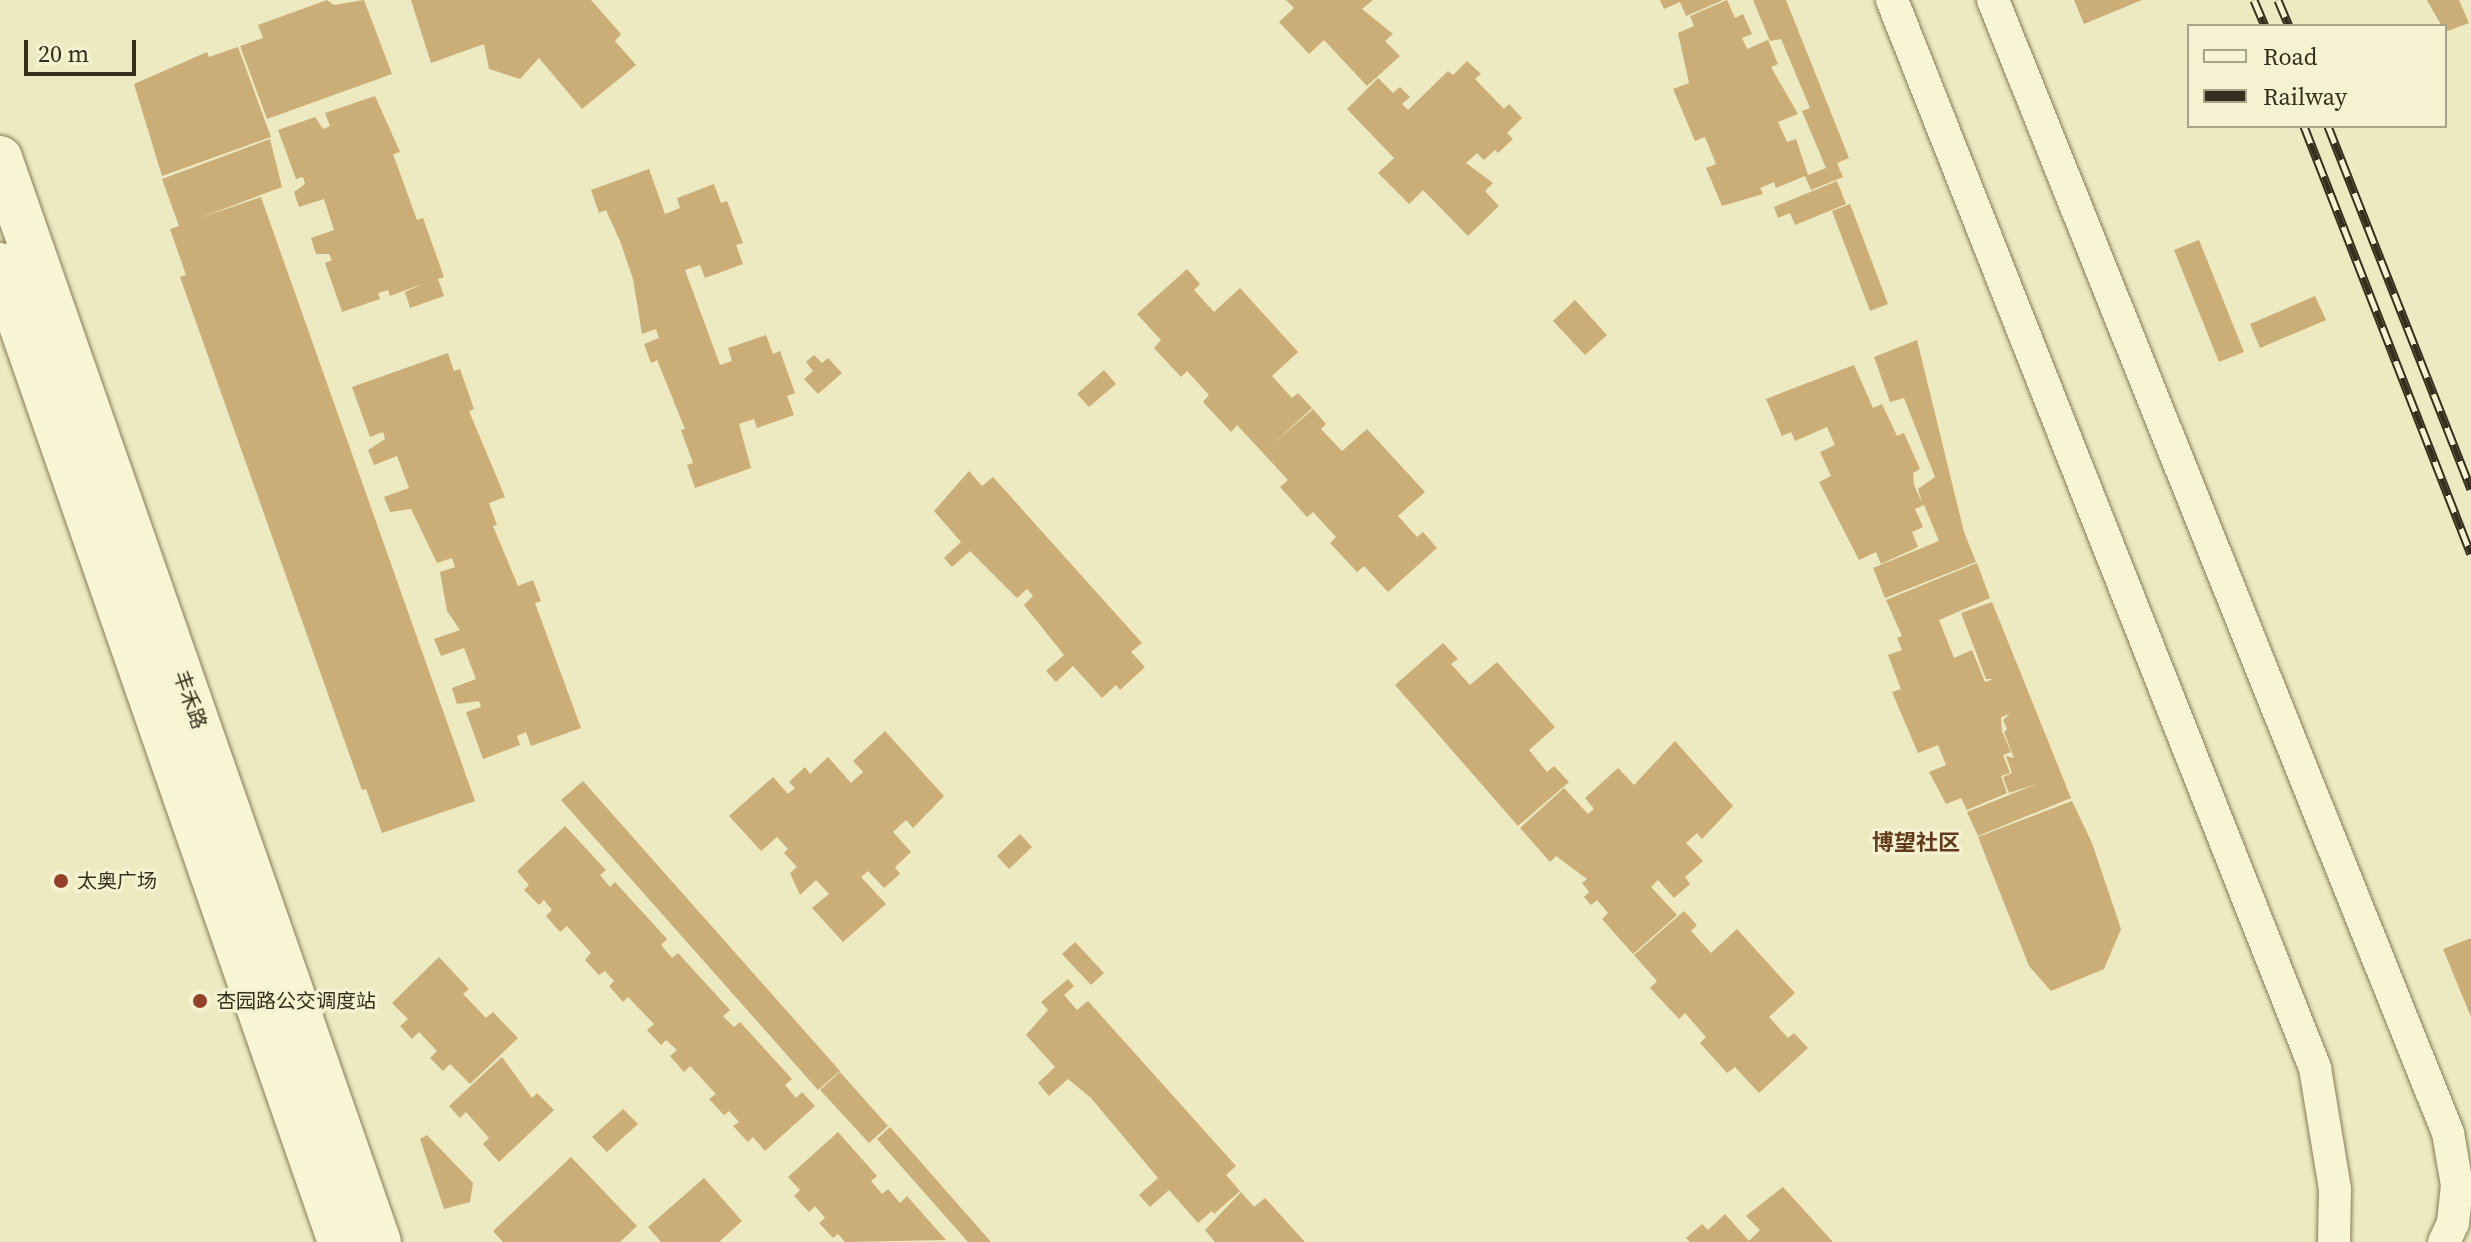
<!DOCTYPE html>
<html>
<head>
<meta charset="utf-8">
<style>
	body { margin:0 }
	#map { position:relative; width:2471px; height:1242px; overflow:hidden; background:#edeac1; font-family:"Source Serif 4","Noto Sans SC",serif }
	div>[style] { position:absolute }
	[style*='--x'] { left:calc(var(--x)*1px); top:calc(var(--y)*1px); width:calc(var(--w)*1px); rotate:calc(var(--a)*1deg) }
	.building>* { inset:0; background:#cbad78 }
	.roads { filter:drop-shadow(0 0 2px #867b59) drop-shadow(0 0 2px #867b59) }
	.minor>* { height:32px; margin:-16px; padding:0 16px; transform-origin:16px; border-radius:16px; background:#f8f5d4 }
	.secondary>* { height:44px; margin:-22px; padding:0 22px; transform-origin:22px; border-radius:22px; background:#f8f5d4 }
	.rail>* { height:9px; margin-top:-4.5px; transform-origin:0; background:repeating-linear-gradient(90deg,#f5f2d1 0 18px,#362f1d 0 36px); box-sizing:border-box; border-block:2px solid #362f1d }
	.dots>* { width:22px; height:22px; translate:-50% -50%; box-sizing:border-box; border:4px solid #f5f2d1; border-radius:50% }
	span { translate:-50% -50%; white-space:nowrap; text-align:center; line-height:1.15; -webkit-text-stroke:6px #f5f2d1; paint-order:stroke }
	.street-label { font-size:20px; color:#362f1d }
	.poi-label { font-size:20px; color:#362f1d }
	.left { translate:0 -50%; text-align:left }
	.neighbourhood-label { font-size:22px; color:#623b1d; font-weight:700 }
	.legend { position:absolute; left:2187px; top:24px; width:260px; height:104px; box-sizing:border-box; background:#f5f2d1; border:2px solid #a9a489; margin:0; padding:10px 14px; list-style:none; font-size:24px; color:#362f1d }
	.legend li { display:flex; align-items:center; gap:16px; height:40px }
	.legend b { width:40px; border:2px solid #a9a489 }
	.scale { position:absolute; left:24px; top:40px; width:112px; height:36px; box-sizing:border-box; border:4px solid #362f1d; border-top:0; padding-left:10px; font-size:24px; line-height:28px; white-space:nowrap; color:#362f1d; -webkit-text-stroke:6px #f5f2d1; paint-order:stroke }
</style>
</head>
<body>
<div id="map">
	<div class="building">
		<i style="clip-path:polygon(327px 0,334px 5px,364px 0,392px 74px,267px 119px,240px 46px,263px 38px,258px 25px)"></i>
		<i style="clip-path:polygon(411px 0,591px 0,621px 34px,615px 41px,636px 65px,582px 109px,539px 58px,520px 79px,489px 69px,484px 44px,431px 63px)"></i>
		<i style="clip-path:polygon(1286px 0,1373px 0,1362px 9px,1393px 34px,1385px 41px,1400px 56px,1367px 86px,1324px 40px,1309px 54px,1279px 22px,1294px 8px)"></i>
		<i style="clip-path:polygon(1660px 0,1723px 0,1686px 16px,1680px 2px,1664px 9px)"></i>
		<i style="clip-path:polygon(1727px 0,1735px 18px,1743px 14px,1752px 34px,1742px 38px,1747px 49px,1768px 40px,1778px 64px,1771px 67px,1798px 114px,1778px 122px,1787px 142px,1796px 139px,1808px 175px,1826px 168px,1802px 111px,1810px 108px,1781px 39px,1770px 41px,1753px 0,1786px 0,1849px 158px,1837px 163px,1843px 177px,1811px 190px,1805px 176px,1776px 188px,1774px 182px,1760px 188px,1763px 194px,1722px 206px,1706px 168px,1716px 164px,1705px 137px,1695px 141px,1673px 89px,1689px 83px,1678px 33px,1694px 26px,1690px 16px)"></i>
		<i style="clip-path:polygon(2074px 0,2142px 0,2084px 24px)"></i>
		<i style="clip-path:polygon(2427px 0,2459px 0,2469px 23px,2445px 32px)"></i>
		<i style="clip-path:polygon(238px 47px,271px 137px,162px 176px,134px 84px,207px 52px,209px 57px)"></i>
		<i style="clip-path:polygon(1467px 61px,1481px 74px,1475px 79px,1504px 109px,1509px 104px,1522px 118px,1507px 133px,1513px 139px,1498px 153px,1495px 150px,1484px 160px,1477px 153px,1466px 163px,1493px 183px,1485px 191px,1499px 206px,1468px 236px,1423px 190px,1409px 204px,1378px 173px,1394px 158px,1347px 109px,1378px 78px,1393px 93px,1400px 87px,1410px 97px,1402px 104px,1408px 110px,1448px 71px,1453px 75px)"></i>
		<i style="clip-path:polygon(375px 96px,400px 152px,393px 154px,417px 220px,423px 218px,444px 277px,438px 279px,444px 296px,410px 308px,405px 292px,425px 283px,390px 296px,388px 290px,378px 293px,380px 299px,342px 312px,325px 263px,332px 260px,329px 254px,316px 254px,311px 238px,334px 230px,324px 199px,299px 207px,294px 192px,305px 184px,303px 177px,296px 179px,278px 130px,315px 117px,323px 129px,330px 126px,325px 113px)"></i>
		<i style="clip-path:polygon(270px 139px,282px 187px,197px 219px,261px 197px,475px 801px,382px 833px,366px 789px,362px 790px,180px 277px,186px 275px,170px 229px,179px 226px,162px 179px)"></i>
		<i style="clip-path:polygon(649px 169px,665px 214px,680px 208px,677px 198px,714px 184px,721px 203px,727px 201px,743px 243px,736px 245px,743px 264px,705px 278px,700px 265px,685px 270px,720px 365px,732px 361px,728px 348px,766px 335px,773px 354px,780px 351px,795px 393px,787px 396px,794px 415px,757px 428px,754px 419px,739px 424px,751px 468px,695px 488px,687px 465px,693px 463px,681px 430px,685px 429px,657px 360px,651px 363px,644px 344px,659px 338px,656px 329px,642px 334px,633px 279px,620px 241px,606px 210px,599px 213px,591px 190px)"></i>
		<i style="clip-path:polygon(1837px 181px,1846px 204px,1795px 225px,1790px 213px,1778px 218px,1774px 207px)"></i>
		<i style="clip-path:polygon(1850px 204px,1888px 304px,1870px 311px,1832px 211px)"></i>
		<i style="clip-path:polygon(2199px 240px,2244px 352px,2219px 362px,2174px 250px)"></i>
		<i style="clip-path:polygon(1187px 269px,1200px 284px,1194px 290px,1214px 312px,1240px 288px,1298px 352px,1272px 376px,1292px 398px,1298px 393px,1312px 408px,1272px 445px,1313px 409px,1326px 424px,1321px 429px,1342px 451px,1367px 429px,1425px 492px,1398px 516px,1417px 537px,1423px 532px,1437px 548px,1388px 592px,1364px 566px,1357px 572px,1330px 543px,1336px 537px,1313px 512px,1307px 517px,1280px 487px,1288px 480px,1263px 453px,1237px 425px,1231px 432px,1203px 402px,1209px 395px,1187px 371px,1181px 377px,1154px 348px,1161px 340px,1137px 314px)"></i>
		<i style="clip-path:polygon(2315px 296px,2326px 320px,2260px 348px,2250px 324px)"></i>
		<i style="clip-path:polygon(1575px 300px,1607px 335px,1585px 355px,1553px 321px)"></i>
		<i style="clip-path:polygon(1917px 340px,1964px 532px,1976px 562px,1885px 598px,1873px 568px,1939px 541px,1924px 505px,1915px 509px,1923px 527px,1912px 532px,1918px 547px,1881px 564px,1876px 552px,1859px 560px,1819px 482px,1831px 476px,1820px 452px,1835px 445px,1827px 427px,1795px 441px,1791px 432px,1782px 436px,1766px 399px,1854px 365px,1873px 408px,1882px 404px,1897px 436px,1904px 433px,1920px 469px,1913px 473px,1914px 485px,1922px 503px,1918px 489px,1935px 477px,1904px 398px,1890px 402px,1874px 357px)"></i>
		<i style="clip-path:polygon(448px 353px,454px 371px,460px 369px,474px 409px,469px 411px,505px 497px,489px 503px,497px 525px,493px 526px,518px 586px,533px 580px,541px 601px,535px 603px,581px 728px,531px 746px,526px 732px,517px 736px,520px 745px,483px 759px,466px 712px,481px 707px,479px 701px,457px 704px,452px 688px,476px 679px,464px 648px,441px 656px,434px 639px,460px 630px,447px 611px,440px 572px,455px 567px,452px 558px,437px 563px,411px 509px,390px 512px,384px 497px,409px 488px,397px 456px,374px 465px,368px 450px,385px 439px,383px 432px,370px 437px,352px 387px)"></i>
		<i style="clip-path:polygon(814px 355px,822px 363px,828px 358px,842px 373px,818px 394px,804px 379px,813px 371px,806px 362px)"></i>
		<i style="clip-path:polygon(1104px 370px,1116px 384px,1089px 407px,1077px 394px)"></i>
		<i style="clip-path:polygon(969px 471px,982px 486px,993px 477px,1142px 643px,1131px 652px,1145px 667px,1120px 690px,1116px 685px,1102px 698px,1073px 666px,1056px 682px,1046px 671px,1064px 655px,1024px 605px,1033px 596px,1027px 589px,1017px 598px,970px 551px,952px 567px,944px 558px,961px 542px,934px 511px)"></i>
		<i style="clip-path:polygon(1977px 563px,1990px 598px,1939px 620px,1954px 658px,1972px 650px,1985px 682px,1993px 679px,1986px 679px,1961px 613px,1992px 602px,2071px 798px,1978px 836px,1967px 812px,2039px 783px,2009px 793px,2003px 777px,2012px 773px,2006px 756px,2014px 758px,2004px 732px,2007px 729px,2003px 720px,2010px 714px,2001px 717px,2002px 731px,2011px 752px,2003px 755px,2010px 773px,2001px 776px,2007px 793px,1967px 810px,1961px 798px,1946px 804px,1929px 772px,1946px 765px,1938px 745px,1918px 753px,1892px 692px,1901px 689px,1888px 655px,1902px 650px,1897px 638px,1902px 636px,1886px 600px)"></i>
		<i style="clip-path:polygon(1443px 643px,1458px 659px,1451px 664px,1470px 685px,1497px 662px,1555px 727px,1529px 750px,1547px 772px,1554px 766px,1569px 782px,1518px 826px,1395px 685px)"></i>
		<i style="clip-path:polygon(885px 731px,944px 796px,913px 828px,906px 820px,893px 832px,911px 852px,895px 867px,900px 874px,884px 888px,868px 871px,861px 877px,886px 904px,843px 942px,812px 908px,829px 894px,816px 880px,800px 895px,790px 873px,797px 867px,784px 853px,788px 849px,777px 837px,761px 851px,729px 816px,773px 777px,788px 794px,795px 788px,789px 782px,805px 767px,810px 774px,828px 757px,851px 783px,863px 772px,853px 761px)"></i>
		<i style="clip-path:polygon(1675px 741px,1733px 806px,1702px 839px,1697px 833px,1686px 843px,1703px 861px,1685px 877px,1690px 884px,1674px 898px,1658px 880px,1651px 887px,1677px 915px,1633px 954px,1602px 919px,1608px 913px,1597px 900px,1591px 905px,1584px 897px,1589px 892px,1582px 883px,1587px 879px,1556px 856px,1550px 862px,1520px 828px,1564px 788px,1588px 814px,1594px 809px,1585px 798px,1618px 768px,1634px 785px)"></i>
		<i style="clip-path:polygon(583px 781px,840px 1071px,818px 1090px,561px 800px)"></i>
		<i style="clip-path:polygon(2072px 801px,2092px 843px,2121px 929px,2104px 969px,2051px 991px,2029px 966px,1978px 837px)"></i>
		<i style="clip-path:polygon(565px 826px,606px 870px,600px 875px,610px 887px,615px 882px,667px 939px,661px 945px,672px 958px,678px 953px,730px 1010px,723px 1016px,734px 1027px,740px 1022px,792px 1079px,785px 1085px,796px 1098px,802px 1092px,815px 1106px,765px 1151px,753px 1137px,748px 1142px,733px 1126px,739px 1122px,729px 1111px,724px 1115px,709px 1099px,716px 1094px,690px 1066px,684px 1072px,670px 1056px,677px 1050px,666px 1040px,661px 1045px,647px 1030px,654px 1024px,628px 997px,623px 1002px,609px 986px,614px 981px,605px 971px,599px 975px,585px 960px,591px 953px,567px 926px,560px 932px,546px 916px,552px 910px,544px 900px,539px 905px,524px 890px,529px 885px,517px 871px)"></i>
		<i style="clip-path:polygon(1020px 834px,1032px 847px,1009px 869px,997px 856px)"></i>
		<i style="clip-path:polygon(1684px 911px,1697px 925px,1691px 931px,1711px 953px,1737px 929px,1795px 993px,1769px 1017px,1788px 1038px,1794px 1033px,1808px 1048px,1759px 1093px,1735px 1067px,1727px 1073px,1700px 1043px,1706px 1037px,1685px 1013px,1679px 1019px,1650px 988px,1657px 981px,1634px 955px)"></i>
		<i style="clip-path:polygon(2471px 938px,2471px 1017px,2443px 949px)"></i>
		<i style="clip-path:polygon(1075px 942px,1104px 973px,1091px 985px,1062px 954px)"></i>
		<i style="clip-path:polygon(439px 957px,469px 989px,463px 994px,486px 1018px,493px 1012px,518px 1038px,470px 1084px,450px 1064px,443px 1071px,430px 1058px,437px 1051px,419px 1032px,412px 1039px,400px 1026px,408px 1019px,392px 1003px)"></i>
		<i style="clip-path:polygon(1068px 979px,1074px 986px,1064px 995px,1077px 1010px,1088px 1001px,1236px 1166px,1226px 1175px,1240px 1191px,1214px 1214px,1212px 1211px,1198px 1223px,1169px 1190px,1150px 1207px,1139px 1195px,1158px 1178px,1091px 1098px,1068px 1079px,1049px 1096px,1038px 1083px,1055px 1067px,1026px 1035px,1048px 1010px,1041px 1002px)"></i>
		<i style="clip-path:polygon(502px 1057px,532px 1098px,537px 1093px,554px 1110px,499px 1162px,483px 1144px,489px 1138px,466px 1112px,460px 1118px,449px 1106px)"></i>
		<i style="clip-path:polygon(840px 1072px,888px 1126px,869px 1143px,820px 1090px)"></i>
		<i style="clip-path:polygon(623px 1109px,638px 1124px,607px 1152px,592px 1137px)"></i>
		<i style="clip-path:polygon(890px 1127px,991px 1242px,968px 1242px,877px 1139px)"></i>
		<i style="clip-path:polygon(838px 1132px,877px 1176px,871px 1181px,882px 1194px,888px 1189px,900px 1203px,907px 1196px,946px 1240px,845px 1242px,838px 1234px,833px 1238px,819px 1223px,825px 1218px,815px 1206px,809px 1212px,794px 1196px,800px 1190px,788px 1177px)"></i>
		<i style="clip-path:polygon(427px 1135px,473px 1183px,470px 1202px,444px 1209px,420px 1139px)"></i>
		<i style="clip-path:polygon(571px 1157px,637px 1226px,620px 1242px,503px 1242px,493px 1231px)"></i>
		<i style="clip-path:polygon(704px 1178px,742px 1221px,719px 1242px,661px 1242px,648px 1227px)"></i>
		<i style="clip-path:polygon(1783px 1187px,1833px 1242px,1690px 1242px,1686px 1238px,1702px 1224px,1708px 1230px,1725px 1214px,1749px 1241px,1760px 1230px,1746px 1216px)"></i>
		<i style="clip-path:polygon(1241px 1192px,1254px 1207px,1265px 1198px,1305px 1242px,1215px 1242px,1205px 1230px)"></i>
	</div>
	<div class="roads">
		<div class="minor">
			<i style="--x:1892;--y:0;--w:1149;--a:68.39"></i>
			<i style="--x:2315;--y:1068;--w:123;--a:80.6"></i>
			<i style="--x:2335;--y:1189;--w:53;--a:91.1"></i>
			<i style="--x:1993;--y:0;--w:1221;--a:68.12"></i>
			<i style="--x:2448;--y:1133;--w:53;--a:80.2"></i>
			<i style="--x:2457;--y:1185;--w:38;--a:96"></i>
			<i style="--x:2453;--y:1223;--w:21;--a:115"></i>
		</div>
		<div class="secondary">
			<i style="--x:0;--y:158;--w:1148;--a:70.73"></i>
			<i style="--x:0;--y:265;--w:1034;--a:70.81"></i>
		</div>
	</div>
	<div class="rail">
		<i style="--x:2254;--y:0;--w:28;--a:67"></i>
		<i style="--x:2278;--y:0;--w:28;--a:67"></i>
		<i style="--x:2304;--y:126;--w:459;--a:68.7"></i>
		<i style="--x:2328;--y:126;--w:390;--a:68.5"></i>
	</div>
	<div class="dots">
		<i style="left:61px;top:881px;background:#94412a"></i>
		<i style="left:200px;top:1001px;background:#94412a"></i>
	</div>
	<div class="street-label">
		<span style="left:190px;top:700px;rotate:71deg">丰禾路</span>
	</div>
	<div class="poi-label">
		<span class="left" style="left:77px;top:881px">太奥广场</span>
		<span class="left" style="left:216px;top:1001px">杏园路公交调度站</span>
	</div>
	<div class="neighbourhood-label">
		<span style="left:1916px;top:843px">博望社区</span>
	</div>
	<ul class="legend">
	<li><b style="height:10px;background:#f8f5d4"></b>Road</li>
	<li><b style="height:10px;background:#362f1d"></b>Railway</li>
	</ul>
	<div class="scale">20 m</div>
</div>
</body>
</html>
